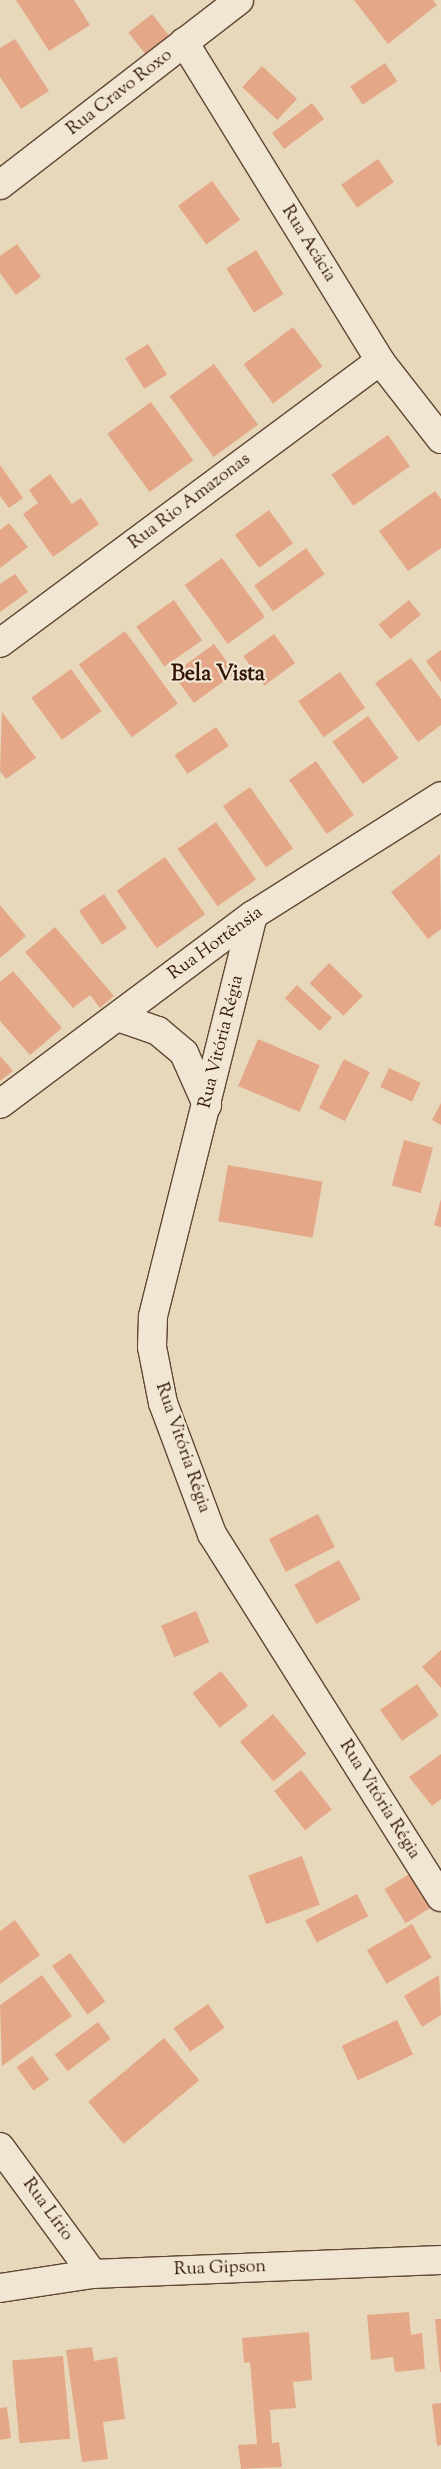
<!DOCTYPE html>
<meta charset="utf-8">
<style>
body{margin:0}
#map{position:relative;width:441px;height:2469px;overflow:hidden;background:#e8d8bb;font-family:"Sorts Mill Goudy",serif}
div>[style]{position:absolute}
.building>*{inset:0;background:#e4a889;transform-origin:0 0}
.roads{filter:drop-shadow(1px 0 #604633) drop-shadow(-1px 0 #604633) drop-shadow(0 1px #604633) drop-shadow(0 -1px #604633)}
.minor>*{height:28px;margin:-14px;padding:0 14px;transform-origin:14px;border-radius:14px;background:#f0e6d3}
span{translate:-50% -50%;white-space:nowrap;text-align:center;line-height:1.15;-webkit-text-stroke:4.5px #f0e6d3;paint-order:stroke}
.street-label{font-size:18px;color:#331606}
.district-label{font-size:22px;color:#331606;font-weight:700}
</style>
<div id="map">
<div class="building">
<i style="clip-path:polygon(16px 0,74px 0,90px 25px,49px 51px)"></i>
<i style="clip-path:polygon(354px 0,433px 0,437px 5px,388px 44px)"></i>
<i style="left:152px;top:14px;width:28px;height:30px;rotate:52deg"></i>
<i style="clip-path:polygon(15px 39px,49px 91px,21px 109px,0 77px,0 48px)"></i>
<i style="left:385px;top:63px;width:22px;height:42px;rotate:56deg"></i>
<i style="left:262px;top:66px;width:48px;height:29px;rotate:43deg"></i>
<i style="left:312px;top:103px;width:20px;height:50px;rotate:53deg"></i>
<i style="left:378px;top:159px;width:28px;height:45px;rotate:55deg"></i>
<i style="left:212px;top:181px;width:48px;height:42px;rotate:54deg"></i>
<i style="clip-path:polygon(17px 244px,41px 277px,16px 295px,0 273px,0 256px)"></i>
<i style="left:256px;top:250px;width:52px;height:35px;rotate:58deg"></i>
<i style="left:293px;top:327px;width:49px;height:62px;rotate:53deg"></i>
<i style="left:148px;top:344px;width:36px;height:27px;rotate:58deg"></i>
<i style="left:214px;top:364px;width:75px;height:55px;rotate:54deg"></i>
<i style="left:151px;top:402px;width:72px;height:54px;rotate:54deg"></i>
<i style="left:388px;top:435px;width:38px;height:69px;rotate:55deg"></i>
<i style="clip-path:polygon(0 465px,23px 498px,9px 508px,0 496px)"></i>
<i style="clip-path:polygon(50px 474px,72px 504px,81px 498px,99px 524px,53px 557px,23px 514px,38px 503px,29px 490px)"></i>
<i style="clip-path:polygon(435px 491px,441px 499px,441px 548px,408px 571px,379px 531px)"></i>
<i style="left:269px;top:510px;width:41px;height:42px;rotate:54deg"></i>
<i style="clip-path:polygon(9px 523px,28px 547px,0 568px,0 530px)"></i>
<i style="left:306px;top:548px;width:32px;height:64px;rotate:54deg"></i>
<i style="left:222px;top:558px;width:73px;height:46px;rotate:54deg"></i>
<i style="clip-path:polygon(15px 574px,28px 592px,0 612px,0 584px)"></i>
<i style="left:174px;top:600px;width:49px;height:46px;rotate:55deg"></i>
<i style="left:409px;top:600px;width:19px;height:39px;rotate:51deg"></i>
<i style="left:125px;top:631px;width:90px;height:57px;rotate:54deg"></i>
<i style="left:274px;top:634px;width:36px;height:38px;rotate:54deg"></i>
<i style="left:214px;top:644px;width:36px;height:51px;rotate:54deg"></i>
<i style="clip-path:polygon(441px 650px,441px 682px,426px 661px)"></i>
<i style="clip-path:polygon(411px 658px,441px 699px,441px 725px,418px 742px,375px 683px)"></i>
<i style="left:71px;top:669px;width:52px;height:49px;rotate:54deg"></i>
<i style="left:340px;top:672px;width:44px;height:51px;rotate:55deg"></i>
<i style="clip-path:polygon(2px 712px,36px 758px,6px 779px,0 771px)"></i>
<i style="left:368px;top:716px;width:52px;height:44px;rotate:54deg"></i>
<i style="left:216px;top:727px;width:23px;height:50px;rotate:56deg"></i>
<i style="left:316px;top:761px;width:66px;height:33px;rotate:55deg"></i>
<i style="left:250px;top:787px;width:75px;height:33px;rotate:55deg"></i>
<i style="left:216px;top:822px;width:70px;height:47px;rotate:55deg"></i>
<i style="clip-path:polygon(440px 854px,441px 929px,428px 939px,391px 892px)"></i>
<i style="left:165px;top:857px;width:70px;height:59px;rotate:55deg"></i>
<i style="left:104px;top:894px;width:41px;height:30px;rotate:56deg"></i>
<i style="clip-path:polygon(0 905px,26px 936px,0 958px)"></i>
<i style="clip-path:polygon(55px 927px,114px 996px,100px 1008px,90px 995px,73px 1008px,25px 952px)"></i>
<i style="left:329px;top:963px;width:47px;height:28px;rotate:44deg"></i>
<i style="clip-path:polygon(13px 971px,62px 1028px,30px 1055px,0 1021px,0 982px)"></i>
<i style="left:297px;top:985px;width:48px;height:18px;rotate:43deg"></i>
<i style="left:258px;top:1039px;width:67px;height:51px;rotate:23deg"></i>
<i style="clip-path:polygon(0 1056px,13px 1071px,0 1081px)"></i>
<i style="left:344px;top:1059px;width:29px;height:55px;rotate:27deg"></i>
<i style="left:389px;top:1068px;width:35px;height:21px;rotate:25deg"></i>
<i style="clip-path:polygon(441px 1103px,441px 1125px,432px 1120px)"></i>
<i style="left:404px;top:1140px;width:30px;height:47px;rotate:15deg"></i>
<i style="left:228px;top:1165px;width:96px;height:57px;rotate:10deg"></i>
<i style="clip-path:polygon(441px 1199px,441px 1227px,434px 1225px)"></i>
<i style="left:318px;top:1514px;width:37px;height:55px;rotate:63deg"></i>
<i style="left:339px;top:1560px;width:45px;height:51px;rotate:61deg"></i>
<i style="left:196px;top:1611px;width:34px;height:38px;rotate:67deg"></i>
<i style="clip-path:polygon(441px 1650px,441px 1688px,422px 1667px)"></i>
<i style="left:221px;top:1671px;width:44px;height:36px;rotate:52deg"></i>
<i style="left:417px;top:1684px;width:38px;height:45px;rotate:55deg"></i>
<i style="left:273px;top:1714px;width:52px;height:43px;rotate:50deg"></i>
<i style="clip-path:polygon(441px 1754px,441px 1799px,432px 1806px,409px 1777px)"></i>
<i style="left:301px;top:1770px;width:50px;height:34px;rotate:52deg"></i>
<i style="left:302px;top:1856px;width:52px;height:57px;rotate:70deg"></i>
<i style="left:409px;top:1874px;width:40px;height:29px;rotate:58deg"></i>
<i style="left:357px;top:1894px;width:25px;height:58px;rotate:63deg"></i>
<i style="clip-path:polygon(15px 1920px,40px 1955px,0 1984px,0 1931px)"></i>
<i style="left:412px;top:1924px;width:39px;height:52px;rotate:60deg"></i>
<i style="left:70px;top:1953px;width:60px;height:22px;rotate:54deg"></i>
<i style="clip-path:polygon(42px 1975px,72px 2016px,2px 2066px,0 2005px)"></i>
<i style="clip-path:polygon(439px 1975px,441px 2015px,422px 2027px,404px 1996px)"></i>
<i style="left:208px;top:2004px;width:29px;height:42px;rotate:55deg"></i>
<i style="left:397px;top:2020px;width:38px;height:61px;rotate:65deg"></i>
<i style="left:98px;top:2022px;width:21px;height:54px;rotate:53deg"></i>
<i style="left:164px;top:2038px;width:55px;height:99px;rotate:50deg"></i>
<i style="left:32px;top:2056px;width:29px;height:19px;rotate:54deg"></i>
<i style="clip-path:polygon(409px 2312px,411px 2335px,422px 2333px,425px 2369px,395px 2372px,393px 2357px,371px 2360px,367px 2315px)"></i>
<i style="clip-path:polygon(435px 2319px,441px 2319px,441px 2372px,440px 2372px)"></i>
<i style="clip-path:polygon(309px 2332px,312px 2380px,293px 2382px,296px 2408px,270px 2410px,272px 2443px,279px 2442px,282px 2467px,241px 2469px,238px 2445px,257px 2444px,250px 2362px,244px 2363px,242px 2338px)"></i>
<i style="clip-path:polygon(92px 2347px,94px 2361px,117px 2357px,125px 2419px,103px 2422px,108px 2459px,82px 2462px,66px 2350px)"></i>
<i style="left:63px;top:2356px;width:83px;height:51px;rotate:85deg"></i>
<i style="clip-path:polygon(441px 2403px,441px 2445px,437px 2446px,432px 2404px)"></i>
<i style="clip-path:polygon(7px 2407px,11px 2438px,0 2440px,0 2408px)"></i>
</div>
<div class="roads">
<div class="minor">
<i style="left:184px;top:42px;width:374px;rotate:58.4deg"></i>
<i style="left:380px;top:361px;width:99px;rotate:52deg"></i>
<i style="left:0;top:185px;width:302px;rotate:-37.7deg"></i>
<i style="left:0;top:643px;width:473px;rotate:-36.6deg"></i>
<i style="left:253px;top:915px;width:414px;rotate:104deg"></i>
<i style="left:153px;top:1317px;width:30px;rotate:92deg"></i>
<i style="left:152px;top:1347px;width:57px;rotate:78.9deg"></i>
<i style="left:163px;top:1403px;width:140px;rotate:69.5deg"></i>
<i style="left:212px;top:1534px;width:429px;rotate:57.8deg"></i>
<i style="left:118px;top:1017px;width:42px;rotate:19.3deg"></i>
<i style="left:158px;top:1031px;width:34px;rotate:40deg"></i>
<i style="left:184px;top:1053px;width:57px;rotate:66.1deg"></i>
<i style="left:0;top:1104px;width:316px;rotate:-36.8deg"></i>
<i style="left:253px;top:915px;width:222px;rotate:-32.3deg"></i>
<i style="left:0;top:2147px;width:157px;rotate:53.8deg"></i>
<i style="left:0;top:2288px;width:94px;rotate:-8.6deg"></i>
<i style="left:93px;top:2274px;width:348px;rotate:-2.3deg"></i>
</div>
</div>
<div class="street-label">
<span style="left:120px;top:93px;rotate:-38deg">Rua Cravo Roxo</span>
<span style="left:308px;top:244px;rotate:58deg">Rua Acácia</span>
<span style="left:190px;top:502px;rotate:-37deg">Rua Rio Amazonas</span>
<span style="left:216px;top:944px;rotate:-36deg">Rua Hortênsia</span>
<span style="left:222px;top:1042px;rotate:-76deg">Rua Vitória Régia</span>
<span style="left:182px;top:1448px;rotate:71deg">Rua Vitória Régia</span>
<span style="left:379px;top:1800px;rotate:58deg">Rua Vitória Régia</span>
<span style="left:47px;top:2210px;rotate:54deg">Rua Lírio</span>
<span style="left:220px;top:2269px;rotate:-2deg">Rua Gipson</span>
</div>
<div class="district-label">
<span style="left:218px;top:676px">Bela Vista</span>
</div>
</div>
